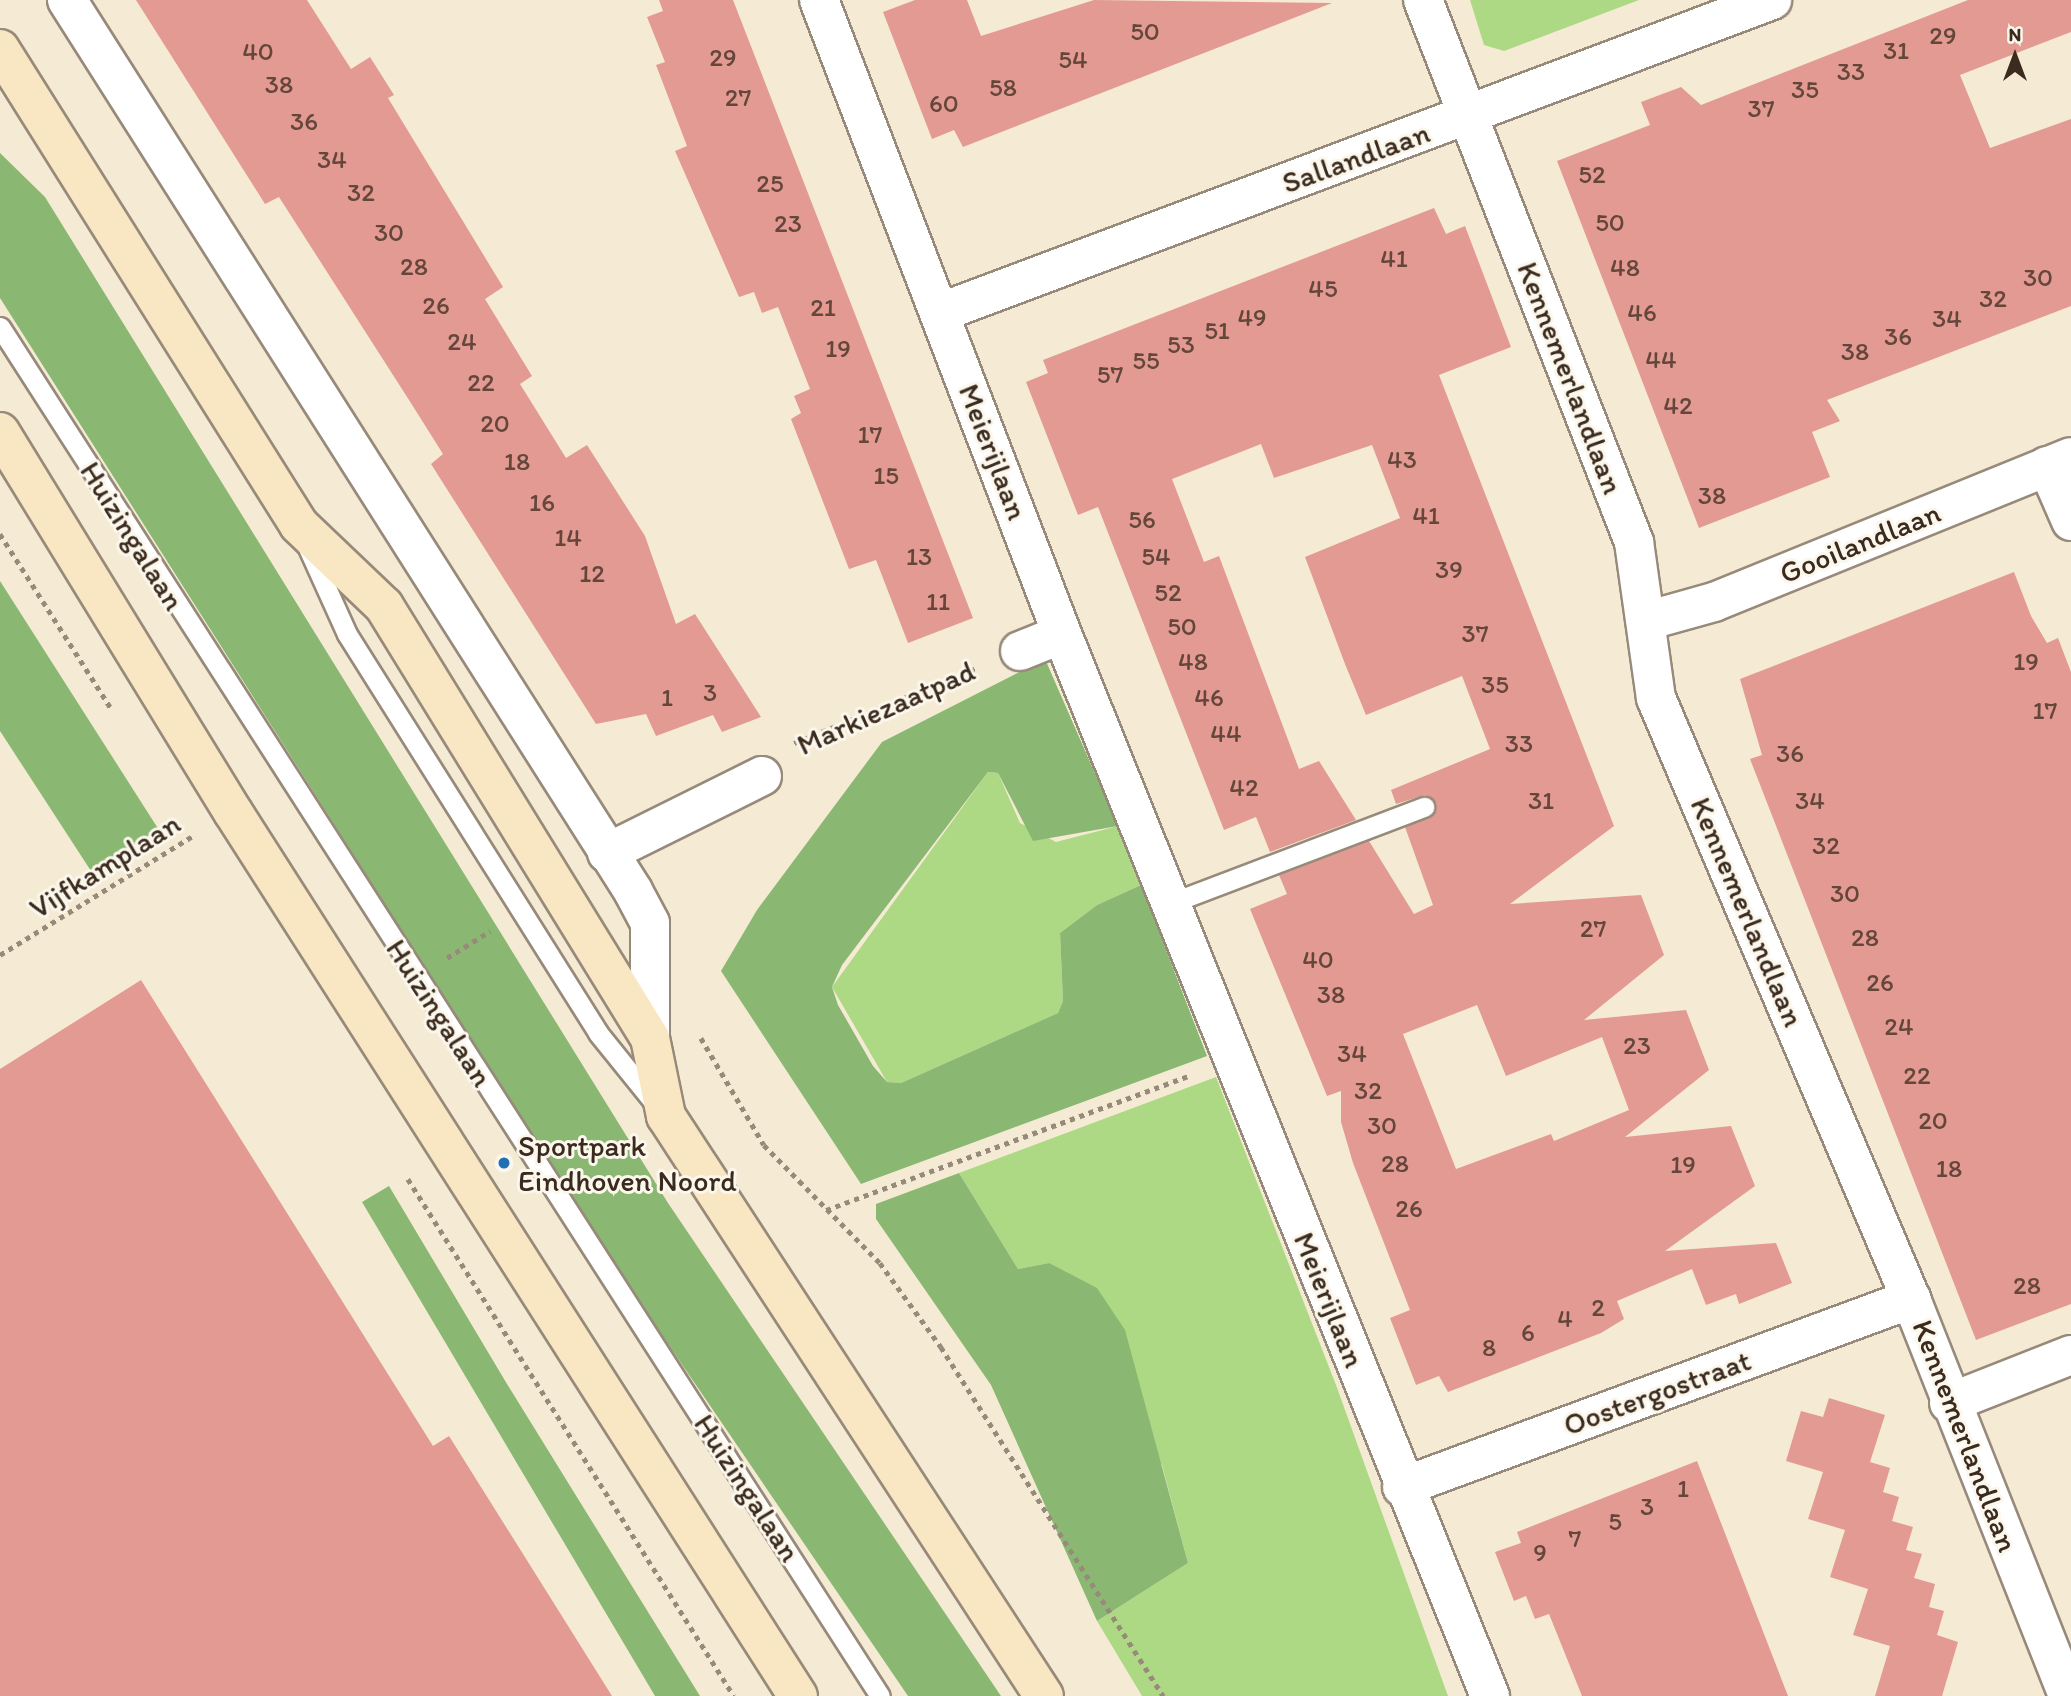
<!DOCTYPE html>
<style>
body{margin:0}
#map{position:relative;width:2071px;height:1696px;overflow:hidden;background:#f5ebd5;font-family:Itim,sans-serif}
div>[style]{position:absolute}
.green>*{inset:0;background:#add884}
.forest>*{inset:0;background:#8ab872}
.building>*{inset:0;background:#e29a93}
.path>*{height:4.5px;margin-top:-2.25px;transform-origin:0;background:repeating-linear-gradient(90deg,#988a7a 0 5px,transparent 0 10px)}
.roads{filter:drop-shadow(2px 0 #988a7a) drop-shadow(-2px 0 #988a7a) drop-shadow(0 2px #988a7a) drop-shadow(0 -2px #988a7a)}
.lane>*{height:19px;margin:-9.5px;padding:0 9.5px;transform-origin:9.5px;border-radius:9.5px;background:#fff}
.street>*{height:38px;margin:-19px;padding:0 19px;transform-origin:19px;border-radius:19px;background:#fff}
.secondary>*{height:38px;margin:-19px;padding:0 19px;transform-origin:19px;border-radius:19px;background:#f9e7c3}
.dots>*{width:19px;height:19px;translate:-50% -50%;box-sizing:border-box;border:4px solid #fbf7ec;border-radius:50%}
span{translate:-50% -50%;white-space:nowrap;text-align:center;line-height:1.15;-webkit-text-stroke:6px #fbf7ec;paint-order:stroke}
.number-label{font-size:26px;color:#65463b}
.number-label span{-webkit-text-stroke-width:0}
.street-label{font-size:30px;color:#3b2a1e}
.poi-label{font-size:30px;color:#3b2a1e}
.left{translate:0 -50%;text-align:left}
.north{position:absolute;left:1980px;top:21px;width:70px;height:70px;-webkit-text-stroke:5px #fbf7ec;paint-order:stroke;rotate:0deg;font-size:19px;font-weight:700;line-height:28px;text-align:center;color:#3b2a1e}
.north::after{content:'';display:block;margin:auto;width:24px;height:32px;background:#3b2a1e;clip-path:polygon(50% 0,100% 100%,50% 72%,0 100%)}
</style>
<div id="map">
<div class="green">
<i style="clip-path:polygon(1470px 0,1639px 0,1504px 51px,1484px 45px)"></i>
<i style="clip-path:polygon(988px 772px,998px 773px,1020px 823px,1056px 842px,1118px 826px,1141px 885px,1097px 905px,1060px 933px,1063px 1001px,1058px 1013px,901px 1083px,887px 1082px,832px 987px)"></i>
<i style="clip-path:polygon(1216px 1077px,1336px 1385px,1448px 1696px,1142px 1696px,1097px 1621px,1188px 1563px,1162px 1465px,1049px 1263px,1018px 1269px,959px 1173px)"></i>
</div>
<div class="forest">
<i style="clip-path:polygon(0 153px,45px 197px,668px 1203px,1001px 1696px,908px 1696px,610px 1259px,0 298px)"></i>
<i style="clip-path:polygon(0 581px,159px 830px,91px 871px,0 731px)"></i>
<i style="clip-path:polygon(1045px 659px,1118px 826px,1033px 841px,998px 773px,988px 772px,842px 965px,832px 987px,838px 1005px,873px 1066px,887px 1082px,901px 1083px,1058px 1013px,1063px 1001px,1060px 933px,1097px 905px,1141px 885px,1207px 1056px,861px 1184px,721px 971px,757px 910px,882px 742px)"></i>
<i style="clip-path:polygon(959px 1173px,1018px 1269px,1049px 1263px,1097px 1288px,1125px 1330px,1188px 1563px,1097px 1621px,991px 1385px,876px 1219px,876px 1204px)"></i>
<i style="clip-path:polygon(389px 1186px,507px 1384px,700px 1696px,655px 1696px,362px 1202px)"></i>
</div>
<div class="building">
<i style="clip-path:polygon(136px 0,307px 0,351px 69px,370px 57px,394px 95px,388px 98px,503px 287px,485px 299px,532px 376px,520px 384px,566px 458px,587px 445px,645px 536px,676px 624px,695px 614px,761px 717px,722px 732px,713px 715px,656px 736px,646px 714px,596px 724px,431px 464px,443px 454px,409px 400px,279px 197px,265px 204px)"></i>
<i style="clip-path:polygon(659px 0,733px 0,973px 618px,908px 643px,876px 560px,849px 569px,791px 419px,801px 413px,794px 396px,810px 389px,778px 307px,762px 313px,754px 292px,739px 297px,675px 151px,687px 146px,656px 65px,665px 62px,647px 17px,663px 11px)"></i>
<i style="clip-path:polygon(915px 0,967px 0,981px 36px,1094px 0,1332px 3px,963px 147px,954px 130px,932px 139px,883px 12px)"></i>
<i style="clip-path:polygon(1968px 0,2071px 0,2071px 32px,1960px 75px,1990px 148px,2071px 119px,2071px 306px,1827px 400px,1840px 421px,1812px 432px,1830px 477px,1699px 528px,1557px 161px,1650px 125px,1641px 102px,1681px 87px,1701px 105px)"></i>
<i style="clip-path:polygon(evenodd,1434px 208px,1446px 234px,1465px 226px,1511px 347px,1439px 375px,1614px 826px,1510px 904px,1641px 895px,1664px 955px,1584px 1020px,1686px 1010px,1709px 1070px,1625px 1137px,1731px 1126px,1755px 1186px,1665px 1251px,1776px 1243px,1792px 1283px,1739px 1304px,1736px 1294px,1706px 1305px,1692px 1269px,1617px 1301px,1624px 1319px,1601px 1333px,1448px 1392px,1439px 1376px,1416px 1385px,1390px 1318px,1410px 1310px,1353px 1163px,1341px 1122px,1341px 1091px,1327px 1096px,1250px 909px,1287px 894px,1279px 875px,1369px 841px,1414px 914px,1433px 905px,1405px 827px,1433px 815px,1436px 803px,1425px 795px,1396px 804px,1391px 790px,1490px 749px,1462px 676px,1366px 715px,1345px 664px,1305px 557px,1400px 518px,1372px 445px,1274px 478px,1261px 444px,1172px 479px,1204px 562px,1219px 556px,1299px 769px,1319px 761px,1356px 820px,1270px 852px,1256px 817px,1224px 830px,1098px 507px,1078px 515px,1026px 382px,1048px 373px,1043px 360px,1434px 208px,1477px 1005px,1506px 1076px,1602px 1037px,1629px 1110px,1554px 1141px,1551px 1134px,1456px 1169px,1403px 1034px,1477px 1005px)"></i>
<i style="clip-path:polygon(2014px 572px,2031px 616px,2047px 643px,2058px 638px,2071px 672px,2071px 1304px,1976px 1340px,1750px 759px,1762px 755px,1740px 679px)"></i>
<i style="clip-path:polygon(141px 980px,433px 1446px,449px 1436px,612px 1696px,0 1696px,0 1069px)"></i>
<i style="clip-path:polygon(1829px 1398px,1885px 1415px,1870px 1462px,1890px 1468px,1883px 1492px,1899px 1497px,1892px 1521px,1913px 1527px,1906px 1550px,1922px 1554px,1914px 1578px,1935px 1584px,1929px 1607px,1944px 1611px,1937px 1635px,1958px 1642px,1942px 1696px,1875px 1696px,1890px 1646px,1853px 1635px,1868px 1589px,1830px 1577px,1845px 1530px,1808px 1519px,1823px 1472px,1786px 1461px,1801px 1411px,1823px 1417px)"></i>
<i style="clip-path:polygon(1697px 1461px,1788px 1696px,1582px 1696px,1549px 1614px,1535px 1619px,1526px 1596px,1514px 1601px,1495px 1552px,1521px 1543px,1517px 1532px)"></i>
</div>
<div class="path">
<i style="left:0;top:534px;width:209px;rotate:57.5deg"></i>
<i style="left:794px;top:743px;width:198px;rotate:-22.3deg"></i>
<i style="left:0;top:955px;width:227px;rotate:-31.7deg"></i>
<i style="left:447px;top:958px;width:51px;rotate:-32.1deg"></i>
<i style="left:701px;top:1038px;width:124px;rotate:59.5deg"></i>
<i style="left:764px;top:1145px;width:165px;rotate:45.5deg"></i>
<i style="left:880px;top:1263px;width:104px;rotate:54deg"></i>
<i style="left:941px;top:1347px;width:414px;rotate:57.5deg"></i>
<i style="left:408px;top:1179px;width:611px;rotate:57.77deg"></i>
<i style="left:826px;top:1210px;width:388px;rotate:-20.3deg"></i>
</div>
<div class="roads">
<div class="lane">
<i style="left:0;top:327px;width:1627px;rotate:57.27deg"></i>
<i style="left:305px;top:541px;width:102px;rotate:65.7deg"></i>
<i style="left:347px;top:634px;width:471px;rotate:57.8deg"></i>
<i style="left:598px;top:1033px;width:92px;rotate:51.1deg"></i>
<i style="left:1171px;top:903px;width:271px;rotate:-20.8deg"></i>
</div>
<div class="street">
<i style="left:67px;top:0;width:1056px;rotate:57.57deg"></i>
<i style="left:633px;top:891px;width:36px;rotate:62deg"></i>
<i style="left:650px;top:923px;width:115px;rotate:90deg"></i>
<i style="left:819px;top:0;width:679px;rotate:69.03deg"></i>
<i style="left:1062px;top:634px;width:1145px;rotate:68.05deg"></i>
<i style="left:1423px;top:0;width:582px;rotate:68.73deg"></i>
<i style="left:1634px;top:542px;width:158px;rotate:82deg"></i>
<i style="left:1656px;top:698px;width:653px;rotate:67.01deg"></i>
<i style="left:1911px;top:1299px;width:427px;rotate:68.4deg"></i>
<i style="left:939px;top:313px;width:890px;rotate:-20.59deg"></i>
<i style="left:2047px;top:466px;width:60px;rotate:66.4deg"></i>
<i style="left:1646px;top:621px;width:71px;rotate:-15.6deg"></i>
<i style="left:1714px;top:602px;width:385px;rotate:-22.1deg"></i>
<i style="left:1020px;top:651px;width:45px;rotate:-22deg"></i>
<i style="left:607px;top:853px;width:173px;rotate:-26.4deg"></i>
<i style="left:1949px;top:1403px;width:131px;rotate:-21.5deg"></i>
<i style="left:1402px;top:1487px;width:543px;rotate:-20.27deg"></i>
</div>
<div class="secondary">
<i style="left:0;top:49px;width:562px;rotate:57.86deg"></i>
<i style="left:299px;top:525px;width:117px;rotate:43.6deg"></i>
<i style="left:384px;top:606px;width:507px;rotate:58.38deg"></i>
<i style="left:650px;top:1038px;width:80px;rotate:78.4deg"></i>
<i style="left:666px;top:1116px;width:692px;rotate:56.91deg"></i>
<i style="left:0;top:432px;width:446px;rotate:58.5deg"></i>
<i style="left:233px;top:812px;width:1049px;rotate:57.42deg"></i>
</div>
</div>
<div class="dots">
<i style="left:504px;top:1163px;background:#1f6fb2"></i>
</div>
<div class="number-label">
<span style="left:1145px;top:32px">50</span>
<span style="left:1943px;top:36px">29</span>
<span style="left:1896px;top:51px">31</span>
<span style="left:258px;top:52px">40</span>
<span style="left:723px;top:58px">29</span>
<span style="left:1073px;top:60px">54</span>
<span style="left:1851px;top:72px">33</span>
<span style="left:279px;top:85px">38</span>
<span style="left:1003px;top:88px">58</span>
<span style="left:1805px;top:90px">35</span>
<span style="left:738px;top:98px">27</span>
<span style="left:944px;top:104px">60</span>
<span style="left:1761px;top:109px">37</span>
<span style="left:304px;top:122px">36</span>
<span style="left:332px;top:160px">34</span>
<span style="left:1592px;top:175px">52</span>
<span style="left:770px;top:184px">25</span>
<span style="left:361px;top:193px">32</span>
<span style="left:1610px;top:223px">50</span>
<span style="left:788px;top:224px">23</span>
<span style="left:389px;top:233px">30</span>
<span style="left:1394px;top:259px">41</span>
<span style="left:414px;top:267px">28</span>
<span style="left:1625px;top:268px">48</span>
<span style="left:2038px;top:278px">30</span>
<span style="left:1323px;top:289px">45</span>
<span style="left:1993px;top:299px">32</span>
<span style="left:436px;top:306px">26</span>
<span style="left:823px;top:308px">21</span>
<span style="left:1642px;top:313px">46</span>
<span style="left:1252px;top:318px">49</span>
<span style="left:1947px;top:319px">34</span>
<span style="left:1217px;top:331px">51</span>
<span style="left:1898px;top:337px">36</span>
<span style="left:462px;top:342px">24</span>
<span style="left:1181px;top:345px">53</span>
<span style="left:838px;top:349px">19</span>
<span style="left:1855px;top:352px">38</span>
<span style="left:1661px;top:360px">44</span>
<span style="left:1146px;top:361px">55</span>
<span style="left:1110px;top:375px">57</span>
<span style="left:481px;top:383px">22</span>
<span style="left:1678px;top:406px">42</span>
<span style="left:495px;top:424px">20</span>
<span style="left:870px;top:435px">17</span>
<span style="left:1402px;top:460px">43</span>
<span style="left:517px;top:462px">18</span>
<span style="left:886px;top:476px">15</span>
<span style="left:1712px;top:496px">38</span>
<span style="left:542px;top:503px">16</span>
<span style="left:1426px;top:516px">41</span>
<span style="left:1142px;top:520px">56</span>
<span style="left:568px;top:538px">14</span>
<span style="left:919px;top:557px">13</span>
<span style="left:1156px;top:557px">54</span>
<span style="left:1449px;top:570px">39</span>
<span style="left:592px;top:574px">12</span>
<span style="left:1168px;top:593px">52</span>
<span style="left:938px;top:602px">11</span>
<span style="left:1182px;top:627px">50</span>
<span style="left:1475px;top:634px">37</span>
<span style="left:1193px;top:662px">48</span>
<span style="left:2026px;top:662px">19</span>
<span style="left:1495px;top:685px">35</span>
<span style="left:710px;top:693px">3</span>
<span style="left:667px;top:698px">1</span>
<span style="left:1209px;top:698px">46</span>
<span style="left:2045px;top:711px">17</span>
<span style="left:1226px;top:734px">44</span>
<span style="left:1519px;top:744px">33</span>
<span style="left:1790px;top:754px">36</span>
<span style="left:1244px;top:788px">42</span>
<span style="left:1541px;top:801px">31</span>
<span style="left:1810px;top:801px">34</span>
<span style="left:1826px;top:846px">32</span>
<span style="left:1845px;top:894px">30</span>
<span style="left:1593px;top:929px">27</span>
<span style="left:1865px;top:938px">28</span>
<span style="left:1318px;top:960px">40</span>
<span style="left:1880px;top:983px">26</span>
<span style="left:1331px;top:995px">38</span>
<span style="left:1899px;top:1027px">24</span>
<span style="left:1637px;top:1046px">23</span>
<span style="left:1352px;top:1054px">34</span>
<span style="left:1917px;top:1076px">22</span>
<span style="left:1368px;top:1091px">32</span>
<span style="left:1933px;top:1121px">20</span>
<span style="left:1382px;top:1126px">30</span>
<span style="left:1395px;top:1164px">28</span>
<span style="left:1683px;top:1165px">19</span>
<span style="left:1949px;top:1169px">18</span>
<span style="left:1409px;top:1209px">26</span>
<span style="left:2027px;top:1286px">28</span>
<span style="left:1598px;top:1308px">2</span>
<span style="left:1565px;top:1319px">4</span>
<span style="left:1528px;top:1333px">6</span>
<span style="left:1489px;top:1348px">8</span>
<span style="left:1683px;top:1489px">1</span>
<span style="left:1647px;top:1507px">3</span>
<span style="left:1615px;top:1522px">5</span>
<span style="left:1575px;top:1539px">7</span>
<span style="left:1540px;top:1553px">9</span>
</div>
<div class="street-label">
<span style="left:1356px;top:158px;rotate:-20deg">Sallandlaan</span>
<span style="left:1570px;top:378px;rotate:69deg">Kennemerlandlaan</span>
<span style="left:993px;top:452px;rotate:69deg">Meierijlaan</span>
<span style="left:132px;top:536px;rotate:58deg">Huizingalaan</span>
<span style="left:1860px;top:543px;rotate:-22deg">Gooilandlaan</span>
<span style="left:886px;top:708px;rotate:-24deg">Markiezaatpad</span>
<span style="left:105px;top:866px;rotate:-32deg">Vijfkamplaan</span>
<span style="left:1747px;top:912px;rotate:67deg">Kennemerlandlaan</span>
<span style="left:439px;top:1013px;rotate:57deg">Huizingalaan</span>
<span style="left:1329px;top:1300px;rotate:68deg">Meierijlaan</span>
<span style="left:1657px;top:1393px;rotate:-20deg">Oostergostraat</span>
<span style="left:1965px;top:1436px;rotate:69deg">Kennemerlandlaan</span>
<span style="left:747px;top:1488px;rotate:57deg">Huizingalaan</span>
</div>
<div class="poi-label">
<span class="left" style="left:518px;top:1163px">Sportpark<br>Eindhoven Noord</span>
</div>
<div class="north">N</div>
</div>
